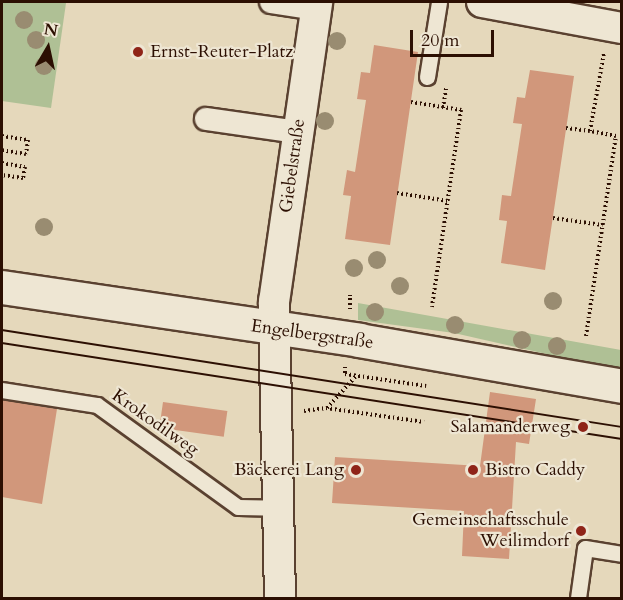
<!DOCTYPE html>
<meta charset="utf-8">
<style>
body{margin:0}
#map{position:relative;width:623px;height:600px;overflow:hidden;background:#e5d8bb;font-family:Cardo,serif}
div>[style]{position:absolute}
.green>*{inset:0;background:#afc095}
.building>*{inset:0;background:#d1977b;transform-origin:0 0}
.path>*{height:4px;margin-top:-2px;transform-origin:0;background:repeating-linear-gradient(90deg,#2c0f02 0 1.5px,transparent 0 4.5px)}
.roads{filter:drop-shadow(2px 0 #5a4130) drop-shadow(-2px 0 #5a4130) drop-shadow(0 2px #5a4130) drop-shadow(0 -2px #5a4130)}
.service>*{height:15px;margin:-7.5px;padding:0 7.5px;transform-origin:7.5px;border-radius:7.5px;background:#eee6d3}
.pedestrian>*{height:22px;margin:-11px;padding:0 11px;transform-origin:11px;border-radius:11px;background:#eee6d3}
.minor>*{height:30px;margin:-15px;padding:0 15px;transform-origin:15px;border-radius:15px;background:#eee6d3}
.secondary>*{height:33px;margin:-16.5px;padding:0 16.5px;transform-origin:16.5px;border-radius:16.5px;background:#eee6d3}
.tram>*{height:1.5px;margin:-0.75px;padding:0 0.75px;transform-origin:0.75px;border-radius:0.75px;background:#2c0f02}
.trees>*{width:18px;height:18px;margin:-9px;border-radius:50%;background:#998c71}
.dots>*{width:16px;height:16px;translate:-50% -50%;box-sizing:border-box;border:3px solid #eee6d3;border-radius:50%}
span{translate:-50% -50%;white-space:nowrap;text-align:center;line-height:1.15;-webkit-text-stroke:4.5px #eee6d3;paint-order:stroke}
.poi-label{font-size:18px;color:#2c0f02}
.left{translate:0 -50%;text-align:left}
.right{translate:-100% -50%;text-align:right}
.street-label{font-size:18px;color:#2c0f02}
.frame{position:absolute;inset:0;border:3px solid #2c0f02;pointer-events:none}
.north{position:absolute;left:18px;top:18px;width:60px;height:60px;-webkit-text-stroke:4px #eee6d3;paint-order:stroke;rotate:9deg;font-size:16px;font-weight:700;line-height:24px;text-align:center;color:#2c0f02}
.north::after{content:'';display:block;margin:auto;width:21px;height:27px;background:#2c0f02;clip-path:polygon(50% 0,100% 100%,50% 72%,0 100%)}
.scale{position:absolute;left:410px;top:30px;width:84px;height:27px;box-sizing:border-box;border:3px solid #2c0f02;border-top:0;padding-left:8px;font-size:18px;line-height:21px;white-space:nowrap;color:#2c0f02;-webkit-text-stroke:4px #eee6d3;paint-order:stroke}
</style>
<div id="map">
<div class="green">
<i style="clip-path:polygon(2px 2px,66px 3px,51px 108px,2px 101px)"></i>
<i style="clip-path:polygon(358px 303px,621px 350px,621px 371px,454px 333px,358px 320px)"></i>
</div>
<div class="building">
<i style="clip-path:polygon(374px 45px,418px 52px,390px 245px,345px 239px,351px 196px,343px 195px,347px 170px,355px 172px,366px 100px,357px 99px,361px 72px,370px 73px)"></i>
<i style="clip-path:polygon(530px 70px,574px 76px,545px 270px,501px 263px,507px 221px,499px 220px,502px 195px,511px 196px,522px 124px,513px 123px,517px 97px,525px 98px)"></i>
<i style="clip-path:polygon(490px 392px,536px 399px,529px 444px,516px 442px,509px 559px,462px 556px,464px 511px,332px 503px,335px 457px,480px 466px)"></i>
<i style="clip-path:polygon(2px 400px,57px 409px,42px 504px,2px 497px)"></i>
<i style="left:163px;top:402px;width:65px;height:26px;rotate:8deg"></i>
</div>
<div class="path">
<i style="left:411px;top:102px;width:51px;rotate:9.1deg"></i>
<i style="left:461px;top:110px;width:199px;rotate:98.4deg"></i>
<i style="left:443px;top:108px;width:20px;rotate:-81deg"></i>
<i style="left:566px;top:128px;width:24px;rotate:7deg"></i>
<i style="left:2px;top:136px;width:26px;rotate:9deg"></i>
<i style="left:28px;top:140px;width:14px;rotate:98deg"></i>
<i style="left:26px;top:154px;width:24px;rotate:-171deg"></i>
<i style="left:2px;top:163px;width:23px;rotate:10deg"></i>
<i style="left:25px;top:167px;width:11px;rotate:100deg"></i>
<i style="left:23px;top:178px;width:21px;rotate:-172deg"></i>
<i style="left:397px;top:193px;width:52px;rotate:8.9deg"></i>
<i style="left:553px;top:218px;width:50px;rotate:8deg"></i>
<i style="left:350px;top:309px;width:14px;rotate:-90deg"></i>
<i style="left:586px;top:336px;width:202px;rotate:-81.5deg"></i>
<i style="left:616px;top:136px;width:26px;rotate:-169deg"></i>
<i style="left:590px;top:131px;width:79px;rotate:-79.8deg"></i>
<i style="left:345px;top:367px;width:7px;rotate:90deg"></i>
<i style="left:345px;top:374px;width:82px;rotate:8.4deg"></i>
<i style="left:327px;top:408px;width:43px;rotate:-47.8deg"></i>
<i style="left:304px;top:411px;width:22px;rotate:-8deg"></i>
<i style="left:326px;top:408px;width:99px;rotate:8.1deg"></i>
</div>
<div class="roads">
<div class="service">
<i style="left:427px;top:77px;width:76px;rotate:-80.9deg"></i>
<i style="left:2px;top:390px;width:96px;rotate:9deg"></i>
<i style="left:97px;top:405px;width:174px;rotate:35.9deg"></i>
<i style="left:238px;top:507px;width:39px;rotate:1deg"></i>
<i style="left:578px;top:598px;width:50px;rotate:-82deg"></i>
<i style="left:585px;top:548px;width:37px;rotate:9deg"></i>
</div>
<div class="pedestrian">
<i style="left:271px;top:2px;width:47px;rotate:8.7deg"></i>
<i style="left:206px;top:119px;width:92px;rotate:8.1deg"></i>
</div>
<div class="minor">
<i style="left:482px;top:2px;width:142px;rotate:10.5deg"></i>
<i style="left:280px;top:598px;width:296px;rotate:-91.2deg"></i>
<i style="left:274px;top:302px;width:303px;rotate:-81.8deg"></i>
</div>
<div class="secondary">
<i style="left:2px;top:287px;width:361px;rotate:8.4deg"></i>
<i style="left:359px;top:340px;width:267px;rotate:9.9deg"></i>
</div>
</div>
<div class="tram">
<i style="left:2px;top:330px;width:628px;rotate:8.89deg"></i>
<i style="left:2px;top:343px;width:627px;rotate:8.8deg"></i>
</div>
<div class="trees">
<i style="left:24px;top:20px"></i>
<i style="left:36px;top:40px"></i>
<i style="left:337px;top:41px"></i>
<i style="left:44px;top:66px"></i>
<i style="left:325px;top:121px"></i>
<i style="left:44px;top:227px"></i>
<i style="left:377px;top:260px"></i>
<i style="left:354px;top:268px"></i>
<i style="left:400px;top:286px"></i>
<i style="left:553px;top:301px"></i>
<i style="left:375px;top:312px"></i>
<i style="left:455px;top:325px"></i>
<i style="left:522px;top:340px"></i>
<i style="left:557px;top:346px"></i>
</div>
<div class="dots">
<i style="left:138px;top:52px;background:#8f2418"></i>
<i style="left:583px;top:427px;background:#8f2418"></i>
<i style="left:356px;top:470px;background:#8f2418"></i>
<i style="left:473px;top:470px;background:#8f2418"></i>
<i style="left:581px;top:531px;background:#8f2418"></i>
</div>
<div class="poi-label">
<span class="left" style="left:150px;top:52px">Ernst-Reuter-Platz</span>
<span class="right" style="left:570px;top:427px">Salamanderweg</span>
<span class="right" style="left:344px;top:470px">Bäckerei Lang</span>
<span class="left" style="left:485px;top:470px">Bistro Caddy</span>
<span class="right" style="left:569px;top:531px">Gemeinschaftsschule<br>Weilimdorf</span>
</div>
<div class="street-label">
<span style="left:293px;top:166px;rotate:-82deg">Giebelstraße</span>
<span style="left:312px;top:335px;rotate:8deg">Engelbergstraße</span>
<span style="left:155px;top:423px;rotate:35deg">Krokodilweg</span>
</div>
<div class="frame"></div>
<div class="north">N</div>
<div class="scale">20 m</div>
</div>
